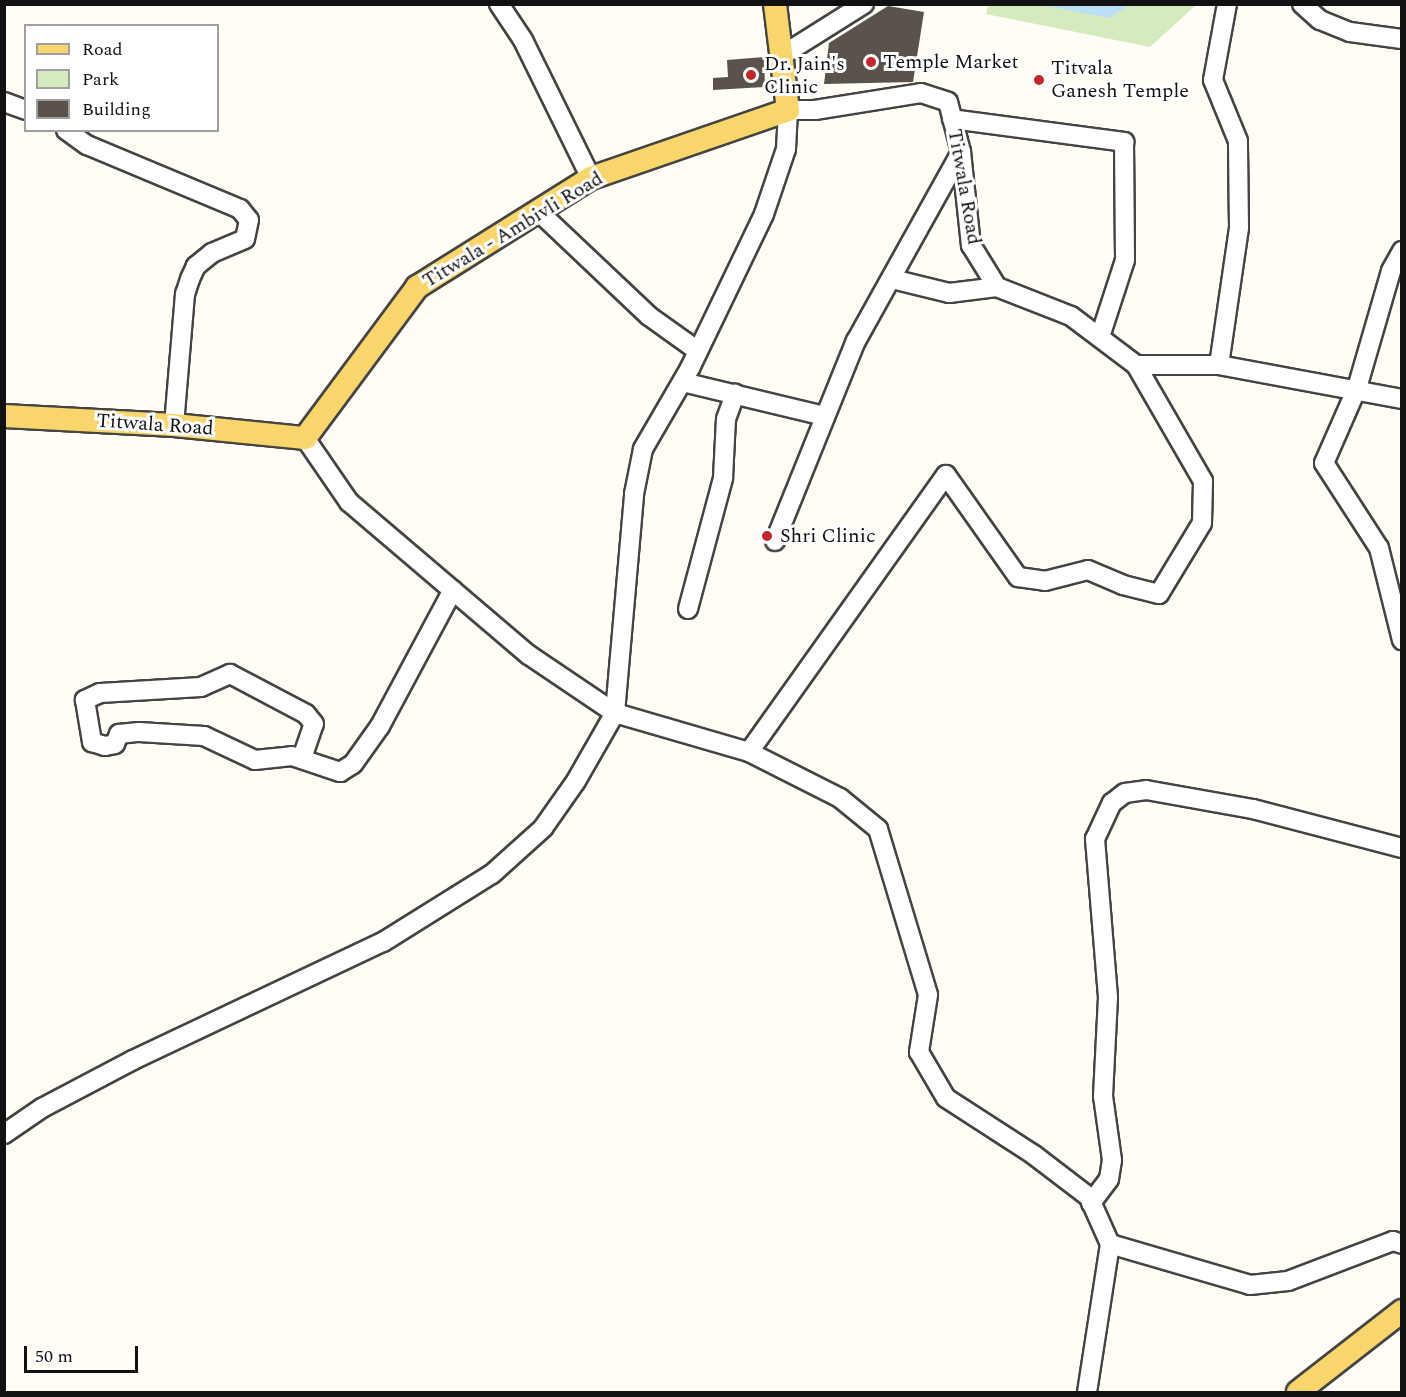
<!DOCTYPE html>
<style>
body{margin:0}
#map{position:relative;width:1406px;height:1397px;overflow:hidden;background:#fffdf5;font-family:Spectral,serif}
div>[style]{position:absolute}
.green>*{inset:0;background:#d5ebbd}
.water>*{inset:0;background:#b9e0f7}
.building>*{inset:0;background:#5a524d}
.roads{filter:drop-shadow(2px 0 #444) drop-shadow(-2px 0 #444) drop-shadow(0 2px #444) drop-shadow(0 -2px #444)}
.minor>*{height:18px;margin:-9px;padding:0 9px;transform-origin:9px;border-radius:9px;background:#fff}
.major>*{height:22px;margin:-11px;padding:0 11px;transform-origin:11px;border-radius:11px;background:#f9d66b}
.dots>*{width:16px;height:16px;translate:-50% -50%;box-sizing:border-box;border:3px solid #fff;border-radius:50%}
span{translate:-50% -50%;white-space:nowrap;text-align:center;line-height:1.15;-webkit-text-stroke:6px #fff;paint-order:stroke}
.poi-label{font-size:20px;color:#111}
.left{translate:0 -50%;text-align:left}
.street-label{font-size:20px;color:#111}
.frame{position:absolute;inset:0;border:6px solid #111;pointer-events:none}
.legend{position:absolute;left:24px;top:24px;width:195px;height:108px;box-sizing:border-box;background:#fff;border:2px solid #a0a0a0;margin:0;padding:8px 10px;list-style:none;font-size:18px;color:#111}
.legend li{display:flex;align-items:center;gap:12px;height:30px}
.legend b{width:30px;border:2px solid #a0a0a0}
.scale{position:absolute;left:24px;top:1346px;width:114px;height:27px;box-sizing:border-box;border:3px solid #111;border-top:0;padding-left:8px;font-size:18px;line-height:21px;white-space:nowrap;color:#111;-webkit-text-stroke:4px #fff;paint-order:stroke}
</style>
<div id="map">
<div class="green">
<i style="clip-path:polygon(1042px 4px,1109px 18px,1130px 5px,1196px 5px,1150px 47px,986px 14px,988px 5px)"></i>
</div>
<div class="water">
<i style="clip-path:polygon(1042px 5px,1130px 4px,1130px 5px,1109px 18px)"></i>
</div>
<div class="building">
<i style="clip-path:polygon(888px 6px,924px 12px,913px 82px,824px 84px,829px 43px)"></i>
<i style="clip-path:polygon(764px 57px,765px 87px,713px 90px,713px 78px,728px 77px,727px 60px)"></i>
</div>
<div class="roads">
<div class="minor">
<i style="left:499px;top:4px;width:43px;rotate:56.3deg"></i>
<i style="left:523px;top:40px;width:154px;rotate:63.8deg"></i>
<i style="left:1302px;top:4px;width:24px;rotate:42deg"></i>
<i style="left:1320px;top:20px;width:32px;rotate:22deg"></i>
<i style="left:1350px;top:32px;width:52px;rotate:7.7deg"></i>
<i style="left:781px;top:56px;width:98px;rotate:-32.1deg"></i>
<i style="left:4px;top:102px;width:23px;rotate:20deg"></i>
<i style="left:952px;top:119px;width:174px;rotate:7.6deg"></i>
<i style="left:1124px;top:142px;width:118px;rotate:89.5deg"></i>
<i style="left:1125px;top:260px;width:81px;rotate:108deg"></i>
<i style="left:66px;top:130px;width:26px;rotate:36deg"></i>
<i style="left:87px;top:145px;width:166px;rotate:22.7deg"></i>
<i style="left:240px;top:209px;width:14px;rotate:51deg"></i>
<i style="left:249px;top:220px;width:19px;rotate:102deg"></i>
<i style="left:245px;top:239px;width:36px;rotate:157deg"></i>
<i style="left:212px;top:253px;width:21px;rotate:141deg"></i>
<i style="left:196px;top:266px;width:14px;rotate:115deg"></i>
<i style="left:190px;top:279px;width:16px;rotate:108deg"></i>
<i style="left:185px;top:294px;width:131px;rotate:94.8deg"></i>
<i style="left:538px;top:211px;width:153px;rotate:43.4deg"></i>
<i style="left:649px;top:316px;width:60px;rotate:35.5deg"></i>
<i style="left:1402px;top:251px;width:23px;rotate:119deg"></i>
<i style="left:1391px;top:271px;width:122px;rotate:106.2deg"></i>
<i style="left:1357px;top:388px;width:82px;rotate:113.7deg"></i>
<i style="left:1324px;top:463px;width:101px;rotate:57.1deg"></i>
<i style="left:1379px;top:548px;width:95px;rotate:76deg"></i>
<i style="left:892px;top:279px;width:59px;rotate:13.8deg"></i>
<i style="left:949px;top:293px;width:48px;rotate:-7.1deg"></i>
<i style="left:1219px;top:365px;width:138px;rotate:-81.7deg"></i>
<i style="left:1239px;top:228px;width:87px;rotate:-90.7deg"></i>
<i style="left:1238px;top:141px;width:66px;rotate:-112.3deg"></i>
<i style="left:1213px;top:80px;width:77px;rotate:-79.6deg"></i>
<i style="left:683px;top:382px;width:146px;rotate:13.5deg"></i>
<i style="left:305px;top:438px;width:78px;rotate:55.5deg"></i>
<i style="left:349px;top:502px;width:236px;rotate:40.4deg"></i>
<i style="left:529px;top:655px;width:104px;rotate:34deg"></i>
<i style="left:615px;top:713px;width:140px;rotate:16.2deg"></i>
<i style="left:749px;top:752px;width:102px;rotate:26.8deg"></i>
<i style="left:840px;top:798px;width:49px;rotate:39.2deg"></i>
<i style="left:878px;top:829px;width:173px;rotate:73.2deg"></i>
<i style="left:928px;top:995px;width:58px;rotate:99deg"></i>
<i style="left:919px;top:1052px;width:53px;rotate:59.6deg"></i>
<i style="left:946px;top:1098px;width:105px;rotate:32.9deg"></i>
<i style="left:1034px;top:1155px;width:69px;rotate:37.4deg"></i>
<i style="left:1089px;top:1197px;width:51px;rotate:65.9deg"></i>
<i style="left:1110px;top:1244px;width:150px;rotate:98.8deg"></i>
<i style="left:775px;top:541px;width:216px;rotate:-68deg"></i>
<i style="left:856px;top:341px;width:216px;rotate:-60.9deg"></i>
<i style="left:688px;top:609px;width:136px;rotate:-75deg"></i>
<i style="left:723px;top:478px;width:59px;rotate:-87.1deg"></i>
<i style="left:726px;top:419px;width:27px;rotate:-70deg"></i>
<i style="left:749px;top:752px;width:340px;rotate:-54.6deg"></i>
<i style="left:946px;top:475px;width:125px;rotate:54.8deg"></i>
<i style="left:1018px;top:577px;width:27px;rotate:8deg"></i>
<i style="left:1045px;top:581px;width:44px;rotate:-14.3deg"></i>
<i style="left:1088px;top:570px;width:38px;rotate:23deg"></i>
<i style="left:1123px;top:585px;width:37px;rotate:14deg"></i>
<i style="left:1159px;top:594px;width:83px;rotate:-58.8deg"></i>
<i style="left:1202px;top:523px;width:42px;rotate:-88.6deg"></i>
<i style="left:1203px;top:481px;width:134px;rotate:-120deg"></i>
<i style="left:302px;top:758px;width:36px;rotate:-71deg"></i>
<i style="left:314px;top:724px;width:13px;rotate:-129deg"></i>
<i style="left:306px;top:714px;width:86px;rotate:-152.2deg"></i>
<i style="left:230px;top:674px;width:32px;rotate:156deg"></i>
<i style="left:201px;top:687px;width:101px;rotate:176.6deg"></i>
<i style="left:100px;top:693px;width:17px;rotate:155deg"></i>
<i style="left:85px;top:700px;width:43px;rotate:80.5deg"></i>
<i style="left:92px;top:742px;width:14px;rotate:17deg"></i>
<i style="left:105px;top:746px;width:10px;rotate:-11deg"></i>
<i style="left:115px;top:744px;width:11px;rotate:-68deg"></i>
<i style="left:119px;top:734px;width:20px;rotate:-6deg"></i>
<i style="left:139px;top:732px;width:65px;rotate:3.5deg"></i>
<i style="left:204px;top:736px;width:56px;rotate:25.2deg"></i>
<i style="left:255px;top:760px;width:37px;rotate:-6deg"></i>
<i style="left:292px;top:756px;width:51px;rotate:18.4deg"></i>
<i style="left:340px;top:772px;width:15px;rotate:-32deg"></i>
<i style="left:353px;top:764px;width:47px;rotate:-54.6deg"></i>
<i style="left:380px;top:726px;width:154px;rotate:-61.8deg"></i>
<i style="left:4px;top:1134px;width:46px;rotate:-34.4deg"></i>
<i style="left:42px;top:1108px;width:103px;rotate:-27.8deg"></i>
<i style="left:133px;top:1060px;width:276px;rotate:-25.3deg"></i>
<i style="left:383px;top:942px;width:128px;rotate:-32deg"></i>
<i style="left:492px;top:874px;width:69px;rotate:-42deg"></i>
<i style="left:543px;top:828px;width:57px;rotate:-54.9deg"></i>
<i style="left:576px;top:781px;width:78px;rotate:-60.2deg"></i>
<i style="left:615px;top:713px;width:220px;rotate:-85deg"></i>
<i style="left:634px;top:494px;width:46px;rotate:-78.7deg"></i>
<i style="left:643px;top:449px;width:94px;rotate:-59.9deg"></i>
<i style="left:690px;top:368px;width:171px;rotate:-64.3deg"></i>
<i style="left:764px;top:214px;width:69px;rotate:-71.3deg"></i>
<i style="left:786px;top:149px;width:39px;rotate:-87deg"></i>
<i style="left:788px;top:110px;width:27px"></i>
<i style="left:815px;top:110px;width:107px;rotate:-9.1deg"></i>
<i style="left:921px;top:93px;width:28px;rotate:18deg"></i>
<i style="left:948px;top:102px;width:52px;rotate:75.4deg"></i>
<i style="left:961px;top:152px;width:94px;rotate:83.9deg"></i>
<i style="left:971px;top:245px;width:49px;rotate:58.2deg"></i>
<i style="left:997px;top:287px;width:79px;rotate:21.4deg"></i>
<i style="left:1071px;top:316px;width:81px;rotate:37deg"></i>
<i style="left:1136px;top:365px;width:83px"></i>
<i style="left:1219px;top:365px;width:186px;rotate:10.5deg"></i>
<i style="left:1091px;top:1203px;width:30px;rotate:-53deg"></i>
<i style="left:1109px;top:1179px;width:19px;rotate:-81deg"></i>
<i style="left:1112px;top:1160px;width:65px;rotate:-98deg"></i>
<i style="left:1103px;top:1096px;width:99px;rotate:-87.1deg"></i>
<i style="left:1108px;top:997px;width:159px;rotate:-94.7deg"></i>
<i style="left:1095px;top:839px;width:40px;rotate:-65deg"></i>
<i style="left:1112px;top:803px;width:16px;rotate:-38deg"></i>
<i style="left:1125px;top:793px;width:21px;rotate:-8deg"></i>
<i style="left:1146px;top:790px;width:109px;rotate:10.1deg"></i>
<i style="left:1253px;top:809px;width:154px;rotate:14.7deg"></i>
<i style="left:1110px;top:1244px;width:146px;rotate:16.3deg"></i>
<i style="left:1250px;top:1285px;width:38px;rotate:-6deg"></i>
<i style="left:1288px;top:1281px;width:112px;rotate:-20.9deg"></i>
<i style="left:1393px;top:1241px;width:9px;rotate:18deg"></i>
</div>
<div class="major">
<i style="left:4px;top:416px;width:170px;rotate:3deg"></i>
<i style="left:174px;top:425px;width:132px;rotate:5.7deg"></i>
<i style="left:305px;top:438px;width:188px;rotate:-53.4deg"></i>
<i style="left:417px;top:287px;width:205px;rotate:-32.1deg"></i>
<i style="left:591px;top:178px;width:208px;rotate:-19deg"></i>
<i style="left:788px;top:110px;width:107px;rotate:-97deg"></i>
<i style="left:1298px;top:1392px;width:132px;rotate:-37.9deg"></i>
</div>
</div>
<div class="dots">
<i style="left:871px;top:62px;background:#c4262e"></i>
<i style="left:751px;top:75px;background:#c4262e"></i>
<i style="left:1039px;top:80px;background:#c4262e"></i>
<i style="left:767px;top:536px;background:#c4262e"></i>
</div>
<div class="poi-label">
<span class="left" style="left:883px;top:62px">Temple Market</span>
<span class="left" style="left:764px;top:76px">Dr. Jain's<br>Clinic</span>
<span class="left" style="left:1051px;top:80px">Titvala<br>Ganesh Temple</span>
<span class="left" style="left:780px;top:536px">Shri Clinic</span>
</div>
<div class="street-label">
<span style="left:964px;top:187px;rotate:80deg">Titwala Road</span>
<span style="left:513px;top:230px;rotate:-31deg">Titwala - Ambivli Road</span>
<span style="left:155px;top:425px;rotate:4deg">Titwala Road</span>
</div>
<div class="frame"></div>
<ul class="legend">
<li><b style="height:8px;background:#f9d66b"></b>Road</li>
<li><b style="height:16px;background:#d5ebbd"></b>Park</li>
<li><b style="height:16px;background:#5a524d"></b>Building</li>
</ul>
<div class="scale">50 m</div>
</div>
